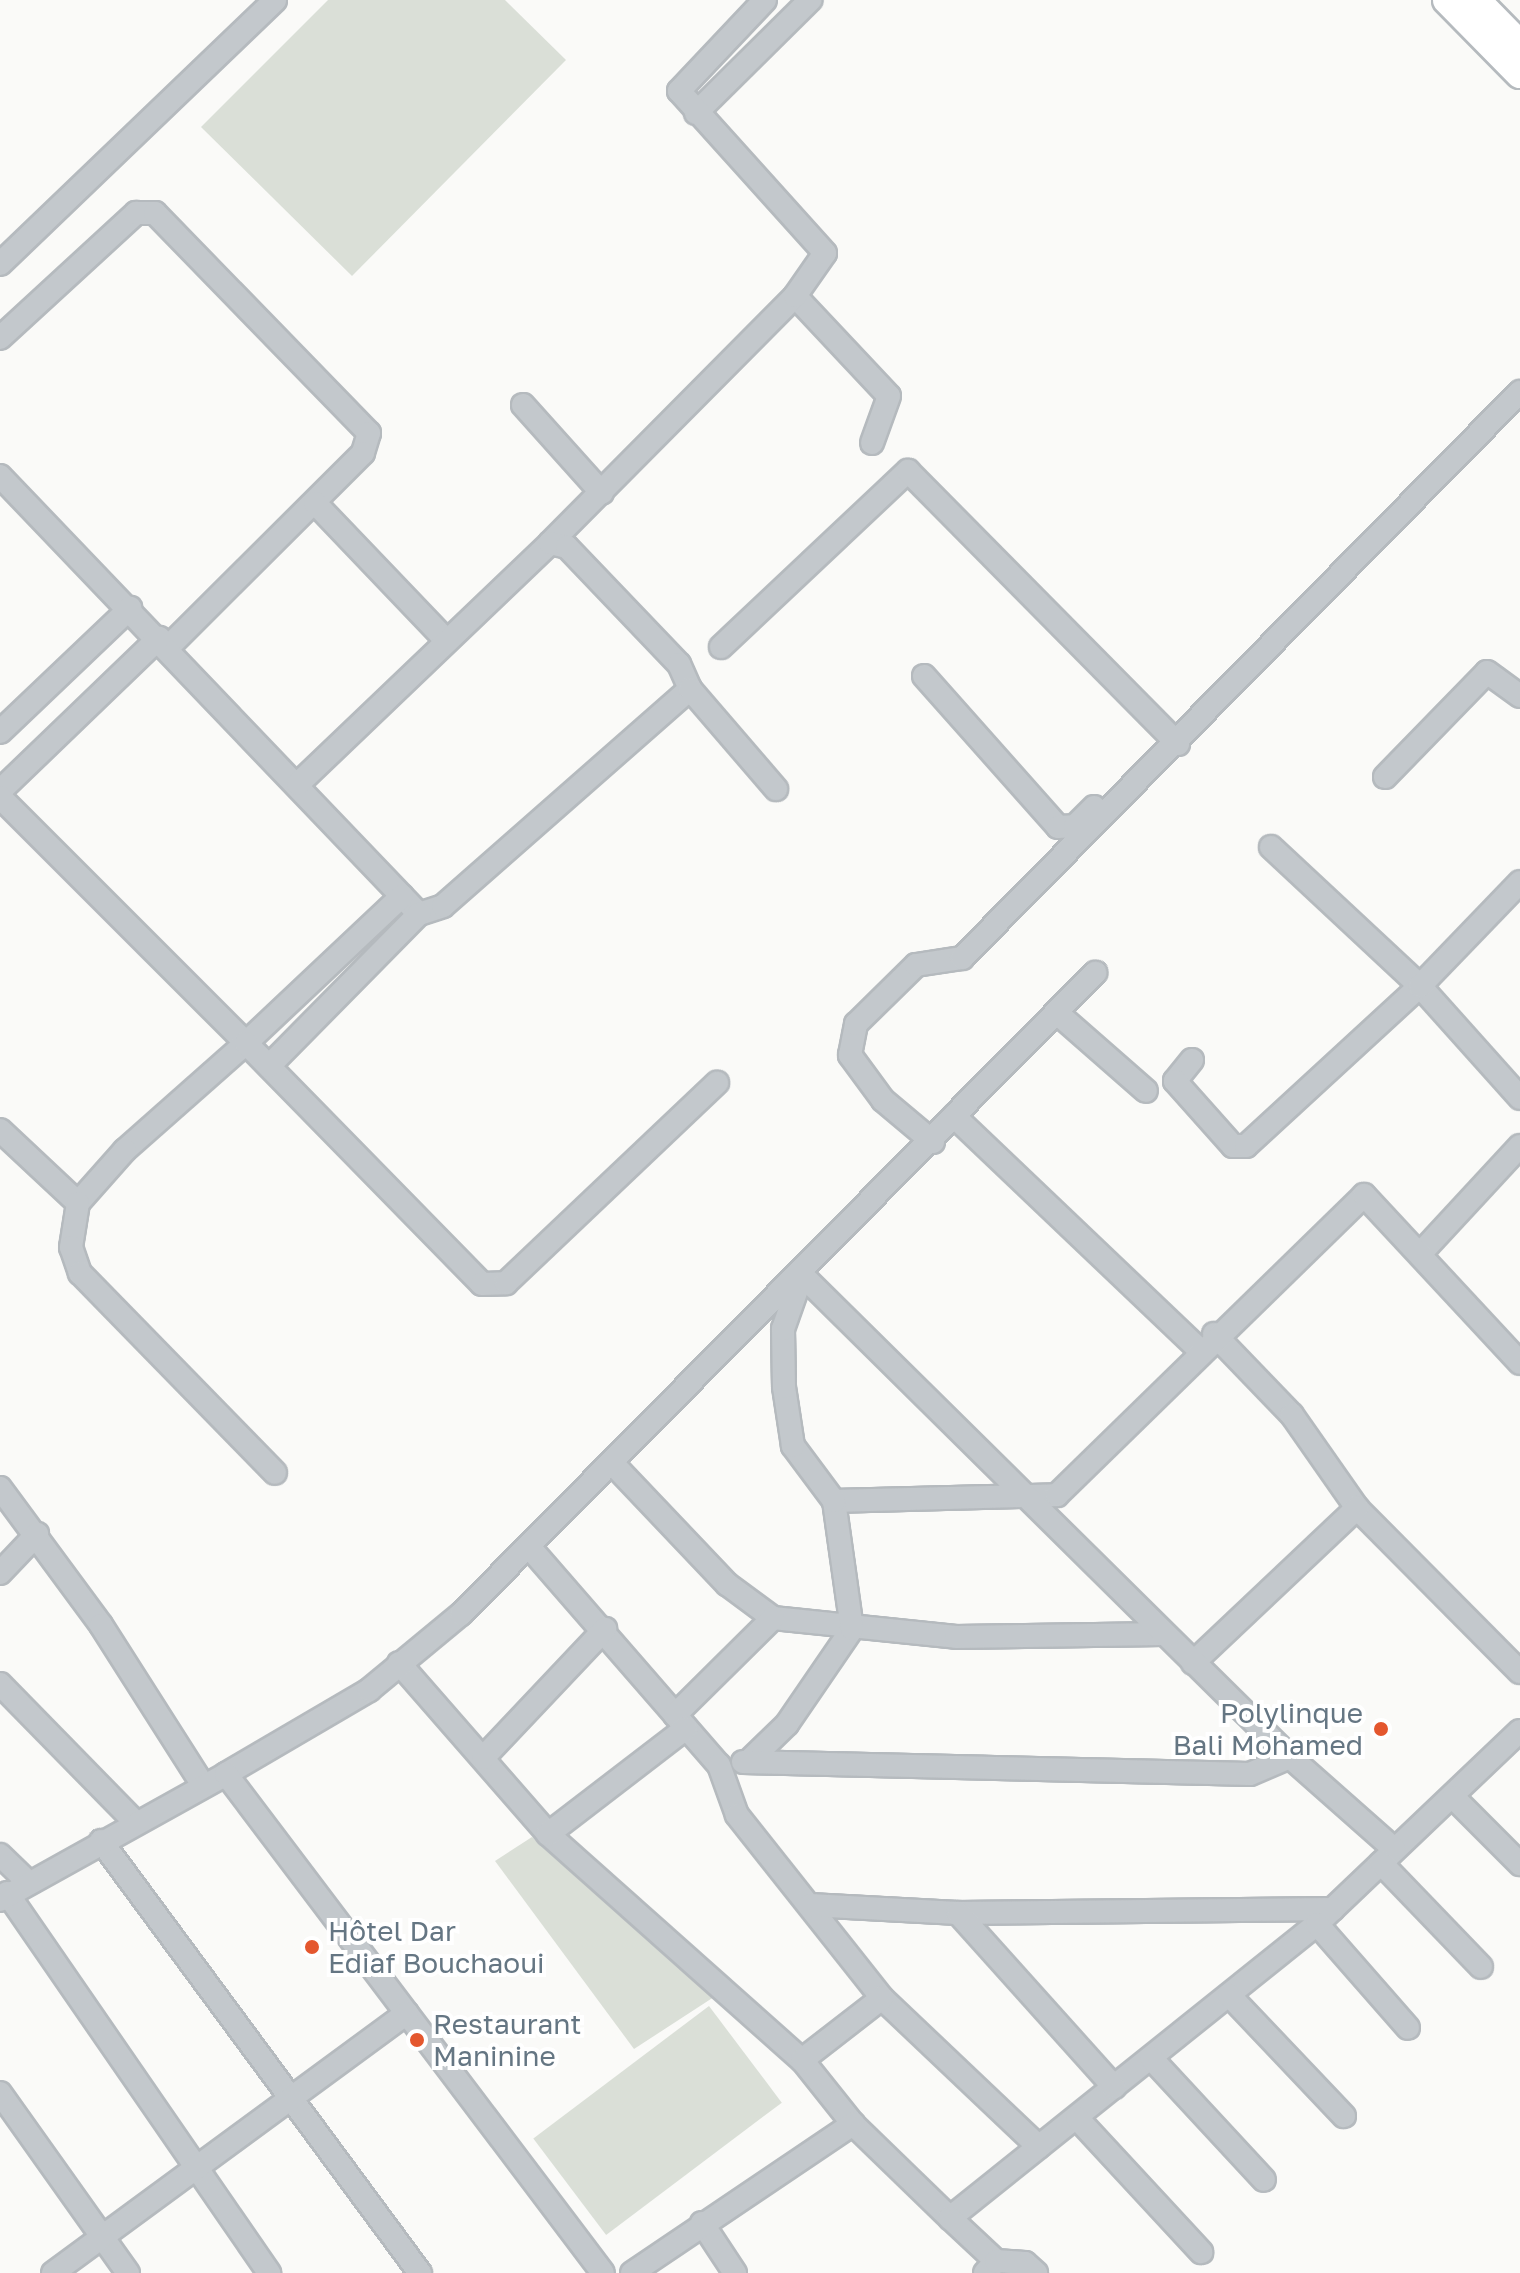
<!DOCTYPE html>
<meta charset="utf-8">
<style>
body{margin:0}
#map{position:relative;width:1520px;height:2273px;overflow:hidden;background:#fafaf8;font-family:"Golos Text",sans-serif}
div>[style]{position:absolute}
.green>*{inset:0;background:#dadfd7;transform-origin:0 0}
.roads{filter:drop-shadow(2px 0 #b5babe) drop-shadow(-2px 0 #b5babe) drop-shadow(0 2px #b5babe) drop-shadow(0 -2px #b5babe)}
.minor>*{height:22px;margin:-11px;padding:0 11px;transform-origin:11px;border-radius:11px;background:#c3c8cc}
.major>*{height:28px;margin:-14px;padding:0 14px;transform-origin:14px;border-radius:14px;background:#fff}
.dots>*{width:22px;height:22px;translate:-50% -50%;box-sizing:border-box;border:4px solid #fff;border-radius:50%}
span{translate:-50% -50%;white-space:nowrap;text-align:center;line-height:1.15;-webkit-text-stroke:8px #fff;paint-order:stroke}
.poi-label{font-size:28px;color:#657683}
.right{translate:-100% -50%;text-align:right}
.left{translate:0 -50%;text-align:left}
</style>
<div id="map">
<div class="green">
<i style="clip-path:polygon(328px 0,505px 0,566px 60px,352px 276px,201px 127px)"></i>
<i style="clip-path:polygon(532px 1837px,628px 1911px,717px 1995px,634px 2049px,495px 1861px)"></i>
<i style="left:709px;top:2006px;width:121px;height:220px;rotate:53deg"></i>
</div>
<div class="roads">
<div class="minor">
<i style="left:696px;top:113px;width:161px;rotate:-44.7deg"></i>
<i style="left:0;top:264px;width:381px;rotate:-43.8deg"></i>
<i style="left:795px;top:296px;width:137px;rotate:46.8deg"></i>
<i style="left:889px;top:396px;width:50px;rotate:109.9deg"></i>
<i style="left:0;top:338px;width:185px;rotate:-42.6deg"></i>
<i style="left:136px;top:213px;width:19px"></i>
<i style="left:155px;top:213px;width:307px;rotate:45.8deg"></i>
<i style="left:369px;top:433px;width:21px;rotate:107deg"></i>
<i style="left:363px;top:453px;width:275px;rotate:135.1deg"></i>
<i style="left:523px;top:405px;width:118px;rotate:48.1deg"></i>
<i style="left:0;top:476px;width:606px;rotate:46.27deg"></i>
<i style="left:419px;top:914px;width:25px;rotate:-18deg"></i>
<i style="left:443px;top:906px;width:329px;rotate:-41.3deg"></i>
<i style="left:315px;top:503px;width:191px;rotate:46.3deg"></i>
<i style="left:550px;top:543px;width:348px;rotate:-45.2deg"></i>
<i style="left:795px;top:296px;width:52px;rotate:-55.1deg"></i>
<i style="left:825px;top:253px;width:218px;rotate:-132deg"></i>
<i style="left:679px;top:91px;width:125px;rotate:-46.6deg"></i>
<i style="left:721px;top:647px;width:257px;rotate:-43.3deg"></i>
<i style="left:908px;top:471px;width:384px;rotate:45.3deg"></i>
<i style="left:924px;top:676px;width:202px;rotate:48.4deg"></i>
<i style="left:1058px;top:827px;width:17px;rotate:-3deg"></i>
<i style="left:1075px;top:826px;width:27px;rotate:-45deg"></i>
<i style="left:0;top:732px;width:180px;rotate:-43.6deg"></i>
<i style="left:1385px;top:777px;width:146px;rotate:-45.8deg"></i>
<i style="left:1487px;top:672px;width:41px;rotate:36deg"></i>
<i style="left:298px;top:784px;width:349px;rotate:-43.7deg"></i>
<i style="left:550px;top:543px;width:17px;rotate:13deg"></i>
<i style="left:567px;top:547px;width:162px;rotate:46.3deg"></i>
<i style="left:679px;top:664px;width:27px;rotate:66deg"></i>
<i style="left:690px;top:689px;width:132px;rotate:49.3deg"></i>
<i style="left:0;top:791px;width:221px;rotate:-43.9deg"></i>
<i style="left:0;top:797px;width:348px;rotate:45deg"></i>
<i style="left:246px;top:1043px;width:162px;rotate:138.5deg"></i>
<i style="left:125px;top:1150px;width:71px;rotate:131.6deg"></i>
<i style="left:78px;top:1203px;width:107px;rotate:-136.9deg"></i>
<i style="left:1271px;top:847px;width:204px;rotate:43deg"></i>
<i style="left:1420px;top:986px;width:150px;rotate:48.2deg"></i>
<i style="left:402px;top:896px;width:214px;rotate:136.7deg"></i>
<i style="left:246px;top:1043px;width:337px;rotate:45.6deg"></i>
<i style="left:482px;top:1284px;width:24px;rotate:-2deg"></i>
<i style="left:506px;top:1283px;width:291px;rotate:-43.5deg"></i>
<i style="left:1057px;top:1013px;width:118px;rotate:41.2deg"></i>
<i style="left:1192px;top:1060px;width:27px;rotate:129deg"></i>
<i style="left:1175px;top:1081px;width:87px;rotate:48.3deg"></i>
<i style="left:1233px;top:1146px;width:13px"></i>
<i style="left:1246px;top:1146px;width:236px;rotate:-42.6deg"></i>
<i style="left:1420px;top:986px;width:144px;rotate:-46.1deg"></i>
<i style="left:269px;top:1066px;width:214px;rotate:-45.4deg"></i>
<i style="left:954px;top:1116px;width:338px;rotate:43.6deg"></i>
<i style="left:933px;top:1142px;width:65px;rotate:-140deg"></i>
<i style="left:883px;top:1100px;width:56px;rotate:-126.3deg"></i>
<i style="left:850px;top:1055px;width:32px;rotate:-79deg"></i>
<i style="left:856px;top:1024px;width:84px;rotate:-44.5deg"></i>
<i style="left:916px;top:965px;width:47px;rotate:-8.7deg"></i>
<i style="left:962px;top:958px;width:795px;rotate:-45.41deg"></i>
<i style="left:78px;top:1203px;width:45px;rotate:99deg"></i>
<i style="left:71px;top:1247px;width:28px;rotate:71deg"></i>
<i style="left:80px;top:1273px;width:279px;rotate:45.7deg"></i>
<i style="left:1420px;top:1254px;width:147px;rotate:-47.2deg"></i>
<i style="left:1214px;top:1334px;width:112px;rotate:46.1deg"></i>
<i style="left:1292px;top:1415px;width:113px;rotate:55deg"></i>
<i style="left:1357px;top:1508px;width:231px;rotate:45.2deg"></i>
<i style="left:613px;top:1464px;width:166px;rotate:46.5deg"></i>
<i style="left:727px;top:1584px;width:57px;rotate:36.5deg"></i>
<i style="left:773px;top:1618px;width:184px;rotate:5.9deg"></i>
<i style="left:956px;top:1637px;width:207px;rotate:-0.8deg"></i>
<i style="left:0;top:1488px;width:170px;rotate:53.6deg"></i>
<i style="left:101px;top:1625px;width:190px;rotate:57.5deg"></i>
<i style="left:834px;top:1501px;width:223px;rotate:-1.5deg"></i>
<i style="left:1057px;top:1495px;width:429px;rotate:-44.3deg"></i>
<i style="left:1364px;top:1195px;width:229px;rotate:47.1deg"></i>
<i style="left:531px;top:1549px;width:286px;rotate:49deg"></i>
<i style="left:719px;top:1765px;width:53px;rotate:70.2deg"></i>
<i style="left:737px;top:1815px;width:233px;rotate:51.6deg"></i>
<i style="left:882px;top:1998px;width:216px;rotate:43.5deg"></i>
<i style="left:0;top:1573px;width:54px;rotate:-46.5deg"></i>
<i style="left:399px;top:1663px;width:227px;rotate:48.9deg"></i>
<i style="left:548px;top:1834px;width:340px;rotate:41.7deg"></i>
<i style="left:802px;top:2060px;width:82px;rotate:51.4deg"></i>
<i style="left:853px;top:2124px;width:135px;rotate:44.1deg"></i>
<i style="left:950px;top:2218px;width:470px;rotate:-38.7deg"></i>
<i style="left:1317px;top:1924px;width:280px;rotate:-43.6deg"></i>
<i style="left:1193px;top:1663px;width:226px;rotate:-43.4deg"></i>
<i style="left:0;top:1684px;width:194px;rotate:45.6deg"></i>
<i style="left:675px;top:1715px;width:138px;rotate:-44.7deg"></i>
<i style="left:483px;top:1758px;width:178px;rotate:-46.6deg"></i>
<i style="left:749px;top:1761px;width:53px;rotate:-44.2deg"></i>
<i style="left:787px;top:1724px;width:115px;rotate:-55.6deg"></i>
<i style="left:852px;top:1629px;width:129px;rotate:-98deg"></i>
<i style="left:834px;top:1501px;width:69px;rotate:-126.7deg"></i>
<i style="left:793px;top:1446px;width:60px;rotate:-98.7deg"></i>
<i style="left:784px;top:1387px;width:58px;rotate:-91deg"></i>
<i style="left:783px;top:1329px;width:57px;rotate:-70.6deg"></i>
<i style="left:802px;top:1275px;width:686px;rotate:44.65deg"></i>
<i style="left:1290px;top:1757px;width:139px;rotate:41.5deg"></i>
<i style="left:743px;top:1762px;width:507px;rotate:1.36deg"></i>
<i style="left:1250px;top:1774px;width:43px;rotate:-23deg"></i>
<i style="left:226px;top:1774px;width:166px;rotate:-30.4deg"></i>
<i style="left:369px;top:1690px;width:119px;rotate:-39.6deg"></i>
<i style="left:461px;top:1614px;width:902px;rotate:-45.31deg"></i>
<i style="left:1453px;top:1797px;width:95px;rotate:45deg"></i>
<i style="left:548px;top:1834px;width:174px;rotate:-37.5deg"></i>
<i style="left:101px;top:1841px;width:537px;rotate:53.56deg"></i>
<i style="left:0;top:1855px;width:37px;rotate:44deg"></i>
<i style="left:1381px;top:1863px;width:144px;rotate:46.1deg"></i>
<i style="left:7px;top:1893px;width:462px;rotate:55.4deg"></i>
<i style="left:0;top:1900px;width:259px;rotate:-29.1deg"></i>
<i style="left:226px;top:1774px;width:625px;rotate:52.93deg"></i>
<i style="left:810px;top:1905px;width:148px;rotate:3.1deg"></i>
<i style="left:958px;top:1913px;width:375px;rotate:-0.6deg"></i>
<i style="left:958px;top:1913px;width:234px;rotate:48.1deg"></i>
<i style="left:1317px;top:1924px;width:138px;rotate:48.8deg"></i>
<i style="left:1229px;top:1995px;width:167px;rotate:46.5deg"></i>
<i style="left:1151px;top:2058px;width:166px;rotate:47.2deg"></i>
<i style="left:802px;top:2060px;width:101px;rotate:-37.8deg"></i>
<i style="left:0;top:2093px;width:221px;rotate:54.6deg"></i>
<i style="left:1077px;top:2118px;width:183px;rotate:47.2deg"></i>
<i style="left:950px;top:2218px;width:63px;rotate:43.1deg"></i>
<i style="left:702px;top:2223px;width:60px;rotate:56.6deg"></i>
<i style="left:53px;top:2273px;width:439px;rotate:-36.3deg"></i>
<i style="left:632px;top:2273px;width:267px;rotate:-34deg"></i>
<i style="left:985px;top:2273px;width:16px;rotate:-47deg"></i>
<i style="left:996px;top:2261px;width:29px;rotate:4deg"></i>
<i style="left:1025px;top:2263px;width:15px;rotate:42deg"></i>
</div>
<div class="major">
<i style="left:1447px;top:0;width:104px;rotate:45.4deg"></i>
<i style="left:1476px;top:0;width:63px;rotate:45.6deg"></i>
</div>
</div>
<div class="dots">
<i style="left:1381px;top:1729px;background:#e4572e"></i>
<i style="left:312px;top:1947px;background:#e4572e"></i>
<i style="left:417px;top:2040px;background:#e4572e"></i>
</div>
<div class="poi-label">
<span class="right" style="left:1363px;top:1729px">Polylinque<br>Bali Mohamed</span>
<span class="left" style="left:328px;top:1947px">Hôtel Dar<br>Ediaf Bouchaoui</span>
<span class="left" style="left:433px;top:2040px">Restaurant<br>Maninine</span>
</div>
</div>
